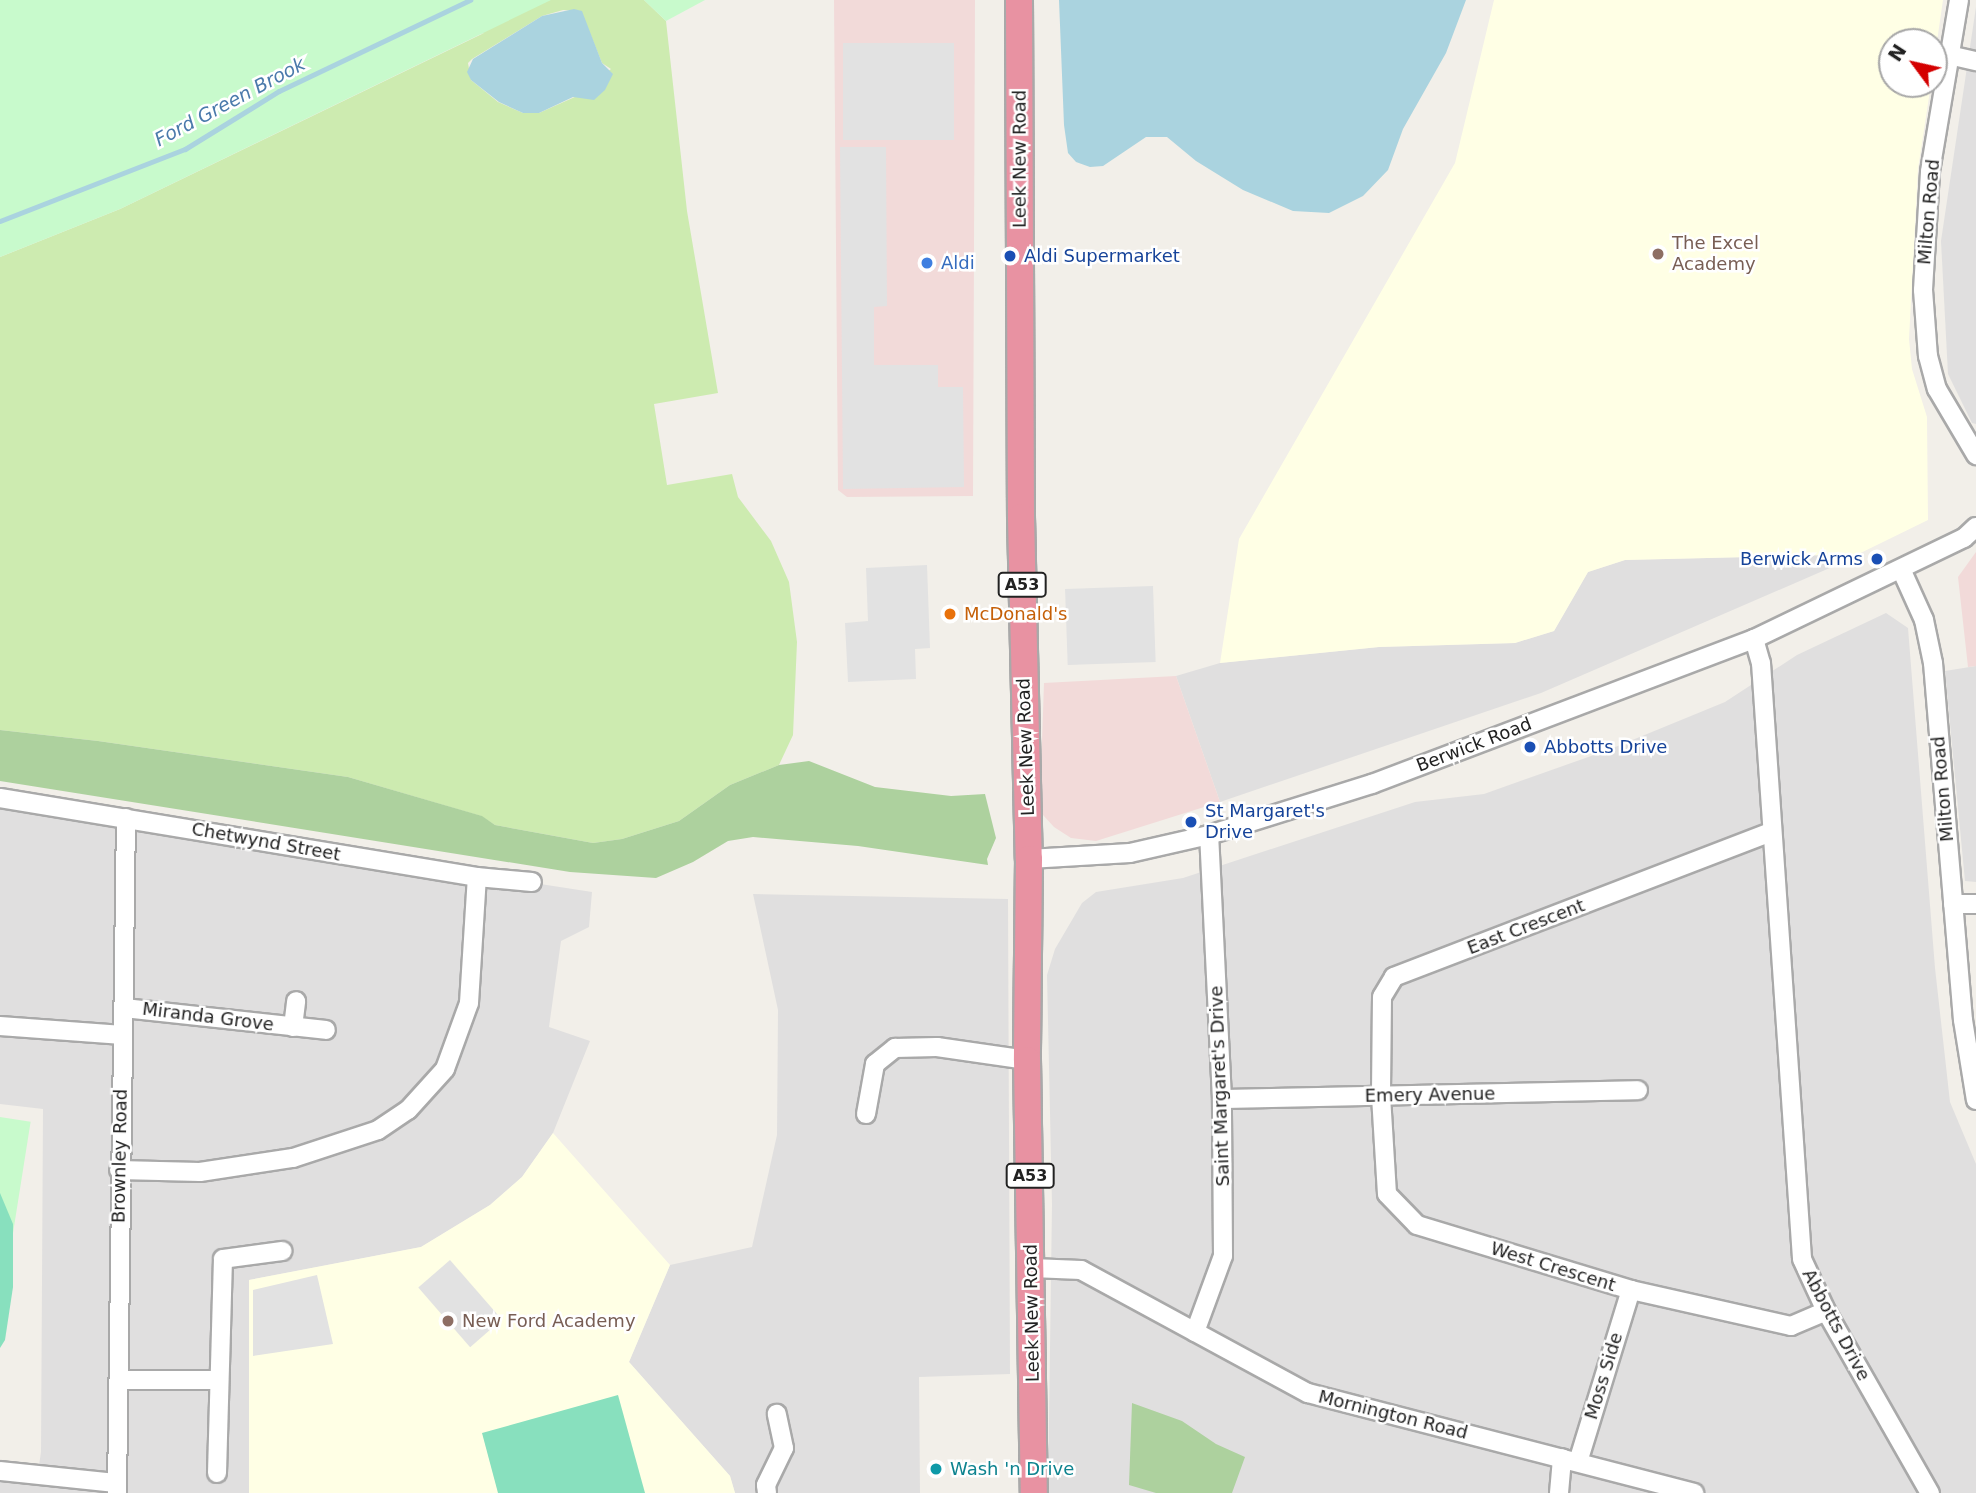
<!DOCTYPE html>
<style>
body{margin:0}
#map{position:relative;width:1976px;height:1493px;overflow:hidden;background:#f2efe9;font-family:"DejaVu Sans",sans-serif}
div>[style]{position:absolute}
.residential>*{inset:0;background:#e0dfdf}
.commercial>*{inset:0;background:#f2dad9}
.education>*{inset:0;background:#ffffe5}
.grass>*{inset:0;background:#cdebb0}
.forest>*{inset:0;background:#add19e}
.park>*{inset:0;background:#c8facc;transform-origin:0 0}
.pitch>*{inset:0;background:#88e0be}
.parking>*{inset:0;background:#e2e2e2;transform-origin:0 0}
.water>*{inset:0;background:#aad3df}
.stream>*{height:5px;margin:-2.5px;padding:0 2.5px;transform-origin:2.5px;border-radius:2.5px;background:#aad3df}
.roads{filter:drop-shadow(2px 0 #a9a9a9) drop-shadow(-2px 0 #a9a9a9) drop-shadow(0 2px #a9a9a9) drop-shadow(0 -2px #a9a9a9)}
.minor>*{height:18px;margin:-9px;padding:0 9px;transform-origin:9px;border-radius:9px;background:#fff}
.highway>*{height:26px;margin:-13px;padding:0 13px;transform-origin:13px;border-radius:13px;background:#e892a2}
.dots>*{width:19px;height:19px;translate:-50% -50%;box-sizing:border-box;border:4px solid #fff;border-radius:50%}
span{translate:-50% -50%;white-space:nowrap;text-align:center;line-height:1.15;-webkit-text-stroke:5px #fff;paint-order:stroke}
.shield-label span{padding:2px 5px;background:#fff;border:2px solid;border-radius:5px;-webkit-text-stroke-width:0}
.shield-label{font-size:16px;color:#222;font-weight:700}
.street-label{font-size:18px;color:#222}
.education-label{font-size:18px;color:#785e54}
.left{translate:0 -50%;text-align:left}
.transit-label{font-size:18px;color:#164399}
.right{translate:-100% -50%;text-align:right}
.shop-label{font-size:18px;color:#366cbe}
.food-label{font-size:18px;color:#c56008}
.culture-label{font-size:18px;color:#0d838f}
.water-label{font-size:19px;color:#4a7aab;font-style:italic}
.north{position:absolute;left:1878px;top:28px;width:70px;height:70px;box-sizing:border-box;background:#fff;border:2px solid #a7a7a7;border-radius:50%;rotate:303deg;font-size:19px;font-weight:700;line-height:28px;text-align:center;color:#222}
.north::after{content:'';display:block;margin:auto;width:24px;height:32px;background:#d40000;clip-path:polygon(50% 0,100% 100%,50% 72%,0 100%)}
</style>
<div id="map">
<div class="residential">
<i style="clip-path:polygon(1976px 7px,1976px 424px,1972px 423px,1948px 374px,1941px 241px)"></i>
<i style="clip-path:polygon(1827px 555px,1832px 567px,1541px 693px,1220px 802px,1176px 676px,1220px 663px,1379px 647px,1515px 643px,1554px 631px,1588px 572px,1625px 560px)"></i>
<i style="clip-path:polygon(1886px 613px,1908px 628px,1935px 968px,1950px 1102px,1976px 1164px,1976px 1493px,1048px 1493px,1052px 1204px,1047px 975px,1055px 949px,1082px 903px,1096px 892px,1183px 878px,1415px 802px,1484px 794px,1608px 750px,1725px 702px,1797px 655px)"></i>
<i style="clip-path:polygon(1976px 666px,1976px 882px,1965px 881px,1945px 671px)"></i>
<i style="clip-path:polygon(0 801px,592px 892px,589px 927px,561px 941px,549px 1027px,590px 1041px,553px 1133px,522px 1177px,490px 1205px,421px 1247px,249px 1280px,249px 1493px,0 1493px,0 1477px,37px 1479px,41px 1452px,43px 1109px,0 1104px)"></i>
<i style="clip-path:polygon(753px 894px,1008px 899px,1010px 1374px,919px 1377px,920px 1493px,735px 1493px,730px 1476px,629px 1362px,670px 1265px,752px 1247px,777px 1135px,778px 1010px)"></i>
</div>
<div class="commercial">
<i style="clip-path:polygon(834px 0,975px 0,973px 496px,847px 497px,838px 490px)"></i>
<i style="clip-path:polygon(1976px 552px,1976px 666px,1968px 667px,1958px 577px)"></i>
<i style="clip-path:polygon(1176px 676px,1220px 802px,1096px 841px,1071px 838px,1054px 827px,1043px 815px,1040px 801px,1044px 683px)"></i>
</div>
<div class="education">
<i style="clip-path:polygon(1494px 0,1943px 0,1934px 62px,1934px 42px,1892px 42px,1892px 84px,1931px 84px,1918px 169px,1909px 339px,1912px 369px,1927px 417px,1928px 520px,1832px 567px,1826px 555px,1625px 560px,1588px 572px,1554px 631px,1515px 643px,1379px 647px,1220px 663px,1239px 539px,1455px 163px)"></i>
<i style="clip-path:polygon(553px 1133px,670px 1265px,629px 1362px,730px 1476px,735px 1493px,249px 1493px,249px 1280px,421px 1247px,490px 1205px,522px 1177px)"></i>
</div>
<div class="grass">
<i style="clip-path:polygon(evenodd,301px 0,644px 0,666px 21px,687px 211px,718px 393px,654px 404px,667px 485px,732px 474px,738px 497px,771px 541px,789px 582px,797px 642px,793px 735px,779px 765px,730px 785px,679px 821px,622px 839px,593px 843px,495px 825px,481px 816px,348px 777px,98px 741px,0 730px,0 257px,120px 209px,484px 33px,0 115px,301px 0,563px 10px,581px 11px,602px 63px,611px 69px,577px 96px,539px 113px,523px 113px,498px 102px,471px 80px,468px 63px,472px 59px,542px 16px,563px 10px)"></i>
</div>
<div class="forest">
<i style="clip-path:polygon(0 730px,98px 741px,348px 777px,482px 816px,495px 825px,593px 843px,622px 839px,679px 821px,730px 785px,779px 765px,809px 761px,875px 787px,951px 796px,985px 794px,996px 838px,987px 859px,988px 865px,858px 846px,753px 837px,728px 841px,693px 862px,656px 878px,570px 872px,0 781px)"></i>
<i style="clip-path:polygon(1132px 1403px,1182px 1421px,1216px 1444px,1245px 1457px,1232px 1493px,1156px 1493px,1129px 1485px)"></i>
</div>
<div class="park">
<i style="clip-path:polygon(0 0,551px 0,120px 209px,0 257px)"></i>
<i style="clip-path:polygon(644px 0,705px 0,666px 21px)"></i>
<i style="left:0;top:1117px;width:31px;height:337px;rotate:9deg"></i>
</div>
<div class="pitch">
<i style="clip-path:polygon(0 1193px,13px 1224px,13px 1287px,5px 1340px,0 1348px)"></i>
<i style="clip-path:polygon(618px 1395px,645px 1493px,498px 1493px,482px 1433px)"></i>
</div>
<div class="parking">
<i style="left:954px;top:43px;width:97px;height:111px;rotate:90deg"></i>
<i style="clip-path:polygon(840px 147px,886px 147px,887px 306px,874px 307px,874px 365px,938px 365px,938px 387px,963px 387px,964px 487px,843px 489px)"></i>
<i style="clip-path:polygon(927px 565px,930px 648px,915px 649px,916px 679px,848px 682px,845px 623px,868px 621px,866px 568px)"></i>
<i style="left:1153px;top:586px;width:76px;height:88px;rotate:88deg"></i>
<i style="left:450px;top:1260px;width:79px;height:42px;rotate:49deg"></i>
<i style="clip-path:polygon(317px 1275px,333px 1344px,253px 1356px,253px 1290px)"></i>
</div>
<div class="water">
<i style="clip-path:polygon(1059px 0,1466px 0,1446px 53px,1403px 129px,1388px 170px,1363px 196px,1329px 213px,1293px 211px,1243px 190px,1196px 161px,1167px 137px,1146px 137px,1103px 166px,1090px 167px,1076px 162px,1068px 153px,1064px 125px)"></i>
<i style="clip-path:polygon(574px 9px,582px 11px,602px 63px,613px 74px,605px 90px,594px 100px,573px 97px,539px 113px,523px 113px,499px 102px,471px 80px,467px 72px,473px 59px,542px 16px)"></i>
</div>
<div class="stream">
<i style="left:0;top:221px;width:199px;rotate:-21.3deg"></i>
<i style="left:185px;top:149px;width:110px;rotate:-31.7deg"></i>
<i style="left:279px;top:91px;width:212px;rotate:-25.5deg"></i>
</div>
<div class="roads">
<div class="minor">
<i style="left:1959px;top:0;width:174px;rotate:99.6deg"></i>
<i style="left:1930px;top:172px;width:118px;rotate:93.4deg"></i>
<i style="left:1923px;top:290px;width:66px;rotate:85.7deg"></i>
<i style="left:1928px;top:356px;width:34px;rotate:75deg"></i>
<i style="left:1937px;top:389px;width:77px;rotate:59.4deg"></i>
<i style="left:1949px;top:55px;width:28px;rotate:13deg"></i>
<i style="left:1901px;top:569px;width:56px;rotate:65.7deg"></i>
<i style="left:1924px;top:620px;width:44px;rotate:78.2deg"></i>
<i style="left:1933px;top:663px;width:358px;rotate:85.2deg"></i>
<i style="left:1963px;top:1020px;width:81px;rotate:80.8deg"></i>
<i style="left:1754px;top:639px;width:25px;rotate:74deg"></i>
<i style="left:1761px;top:663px;width:597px;rotate:86.06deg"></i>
<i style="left:1802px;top:1259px;width:57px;rotate:65.2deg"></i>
<i style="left:1826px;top:1311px;width:210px;rotate:60.3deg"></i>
<i style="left:0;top:798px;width:483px;rotate:9.4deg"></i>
<i style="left:477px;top:877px;width:55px;rotate:5.2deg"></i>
<i style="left:1771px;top:832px;width:404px;rotate:159deg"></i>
<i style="left:1394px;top:977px;width:23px;rotate:121deg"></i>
<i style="left:1382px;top:997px;width:99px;rotate:90.6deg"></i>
<i style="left:1381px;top:1096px;width:98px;rotate:86.5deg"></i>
<i style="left:1387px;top:1194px;width:43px;rotate:45.9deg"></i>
<i style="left:1417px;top:1225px;width:224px;rotate:16.9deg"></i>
<i style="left:1631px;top:1290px;width:164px;rotate:12.7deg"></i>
<i style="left:1791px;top:1326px;width:38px;rotate:-23deg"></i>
<i style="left:1029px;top:859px;width:101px;rotate:-3.4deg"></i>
<i style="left:1130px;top:853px;width:81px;rotate:-12.8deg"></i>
<i style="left:1209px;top:835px;width:171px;rotate:-17.4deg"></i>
<i style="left:1372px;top:784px;width:409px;rotate:-20.8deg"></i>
<i style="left:1754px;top:639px;width:233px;rotate:-25.7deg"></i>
<i style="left:1964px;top:538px;width:16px;rotate:-43deg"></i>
<i style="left:1953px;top:904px;width:23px"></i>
<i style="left:124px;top:1008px;width:203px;rotate:6.2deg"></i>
<i style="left:0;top:1026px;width:123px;rotate:4.2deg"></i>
<i style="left:293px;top:1027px;width:26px;rotate:-83deg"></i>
<i style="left:1222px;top:1099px;width:416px;rotate:-1.2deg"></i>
<i style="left:866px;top:1114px;width:51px;rotate:-79.8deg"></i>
<i style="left:875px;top:1064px;width:26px;rotate:-39deg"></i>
<i style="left:895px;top:1048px;width:42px;rotate:-1.4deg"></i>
<i style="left:937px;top:1047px;width:91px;rotate:8.2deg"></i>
<i style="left:119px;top:1170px;width:81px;rotate:1.4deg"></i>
<i style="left:200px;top:1172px;width:94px;rotate:-8.6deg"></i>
<i style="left:293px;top:1158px;width:89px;rotate:-18.2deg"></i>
<i style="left:378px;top:1130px;width:36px;rotate:-34deg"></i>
<i style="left:408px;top:1110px;width:55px;rotate:-47.9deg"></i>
<i style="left:445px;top:1069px;width:70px;rotate:-70deg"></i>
<i style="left:469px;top:1003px;width:126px;rotate:-86.4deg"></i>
<i style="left:1032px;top:1268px;width:49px;rotate:2.3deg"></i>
<i style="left:1081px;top:1270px;width:258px;rotate:28.5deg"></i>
<i style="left:1308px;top:1393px;width:399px;rotate:14.5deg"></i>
<i style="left:1195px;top:1332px;width:81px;rotate:-69.8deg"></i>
<i style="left:1223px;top:1256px;width:157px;rotate:-90.4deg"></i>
<i style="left:1222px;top:1099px;width:264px;rotate:-92.8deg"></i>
<i style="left:119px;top:1380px;width:99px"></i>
<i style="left:1578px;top:1462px;width:180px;rotate:-72.9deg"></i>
<i style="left:0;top:1471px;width:117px;rotate:5.9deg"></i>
<i style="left:217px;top:1473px;width:214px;rotate:-88.4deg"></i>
<i style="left:223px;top:1259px;width:60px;rotate:-7.7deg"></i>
<i style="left:117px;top:1493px;width:675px;rotate:-89.24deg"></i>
<i style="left:767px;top:1493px;width:8px;rotate:-97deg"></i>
<i style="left:766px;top:1485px;width:41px;rotate:-64.1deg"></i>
<i style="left:784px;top:1448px;width:35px;rotate:-102deg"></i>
<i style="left:1559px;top:1493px;width:35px;rotate:-85deg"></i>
</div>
<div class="highway">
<i style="left:1019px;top:0;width:517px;rotate:89.78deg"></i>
<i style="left:1021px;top:517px;width:342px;rotate:88.7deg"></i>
<i style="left:1029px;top:859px;width:201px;rotate:90.6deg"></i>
<i style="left:1027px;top:1060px;width:433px;rotate:89.1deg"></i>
</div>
</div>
<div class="dots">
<i style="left:1658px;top:254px;background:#8d6e63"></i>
<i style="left:1010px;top:256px;background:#1a4fb4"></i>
<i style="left:927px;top:263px;background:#3f7fe0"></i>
<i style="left:1877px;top:559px;background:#1a4fb4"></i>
<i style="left:950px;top:614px;background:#e8710a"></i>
<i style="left:1530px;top:747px;background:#1a4fb4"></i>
<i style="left:1191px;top:822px;background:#1a4fb4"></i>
<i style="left:448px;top:1321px;background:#8d6e63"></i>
<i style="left:936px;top:1469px;background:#0f9aa8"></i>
</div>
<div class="shield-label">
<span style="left:1022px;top:585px">A53</span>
<span style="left:1030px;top:1176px">A53</span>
</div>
<div class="street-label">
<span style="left:1020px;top:159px;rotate:-90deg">Leek New Road</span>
<span style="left:1929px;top:212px;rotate:-85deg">Milton Road</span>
<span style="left:1474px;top:745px;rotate:-21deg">Berwick Road</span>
<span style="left:1026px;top:747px;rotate:-92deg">Leek New Road</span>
<span style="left:1943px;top:789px;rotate:-95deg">Milton Road</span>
<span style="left:266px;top:842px;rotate:10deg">Chetwynd Street</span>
<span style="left:1526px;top:927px;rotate:-21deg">East Crescent</span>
<span style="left:208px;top:1017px;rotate:7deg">Miranda Grove</span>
<span style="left:1220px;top:1086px;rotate:-92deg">Saint Margaret's Drive</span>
<span style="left:1430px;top:1095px;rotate:-1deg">Emery Avenue</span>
<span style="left:120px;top:1156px;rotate:-89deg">Brownley Road</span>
<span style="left:1553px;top:1267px;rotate:17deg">West Crescent</span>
<span style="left:1032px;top:1313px;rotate:-91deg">Leek New Road</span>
<span style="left:1836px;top:1325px;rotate:62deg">Abbotts Drive</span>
<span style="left:1604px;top:1376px;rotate:-73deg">Moss Side</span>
<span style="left:1393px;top:1415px;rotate:14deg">Mornington Road</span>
</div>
<div class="education-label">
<span class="left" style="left:1672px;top:254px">The Excel<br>Academy</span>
<span class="left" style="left:462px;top:1321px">New Ford Academy</span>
</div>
<div class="transit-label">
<span class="left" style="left:1024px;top:256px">Aldi Supermarket</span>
<span class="right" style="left:1863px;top:559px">Berwick Arms</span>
<span class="left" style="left:1544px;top:747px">Abbotts Drive</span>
<span class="left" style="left:1205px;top:822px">St Margaret's<br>Drive</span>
</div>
<div class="shop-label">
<span class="left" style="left:941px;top:263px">Aldi</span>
</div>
<div class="food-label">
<span class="left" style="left:964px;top:614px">McDonald's</span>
</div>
<div class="culture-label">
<span class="left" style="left:950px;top:1469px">Wash 'n Drive</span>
</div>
<div class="water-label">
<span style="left:230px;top:102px;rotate:-28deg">Ford Green Brook</span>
</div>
<div class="north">N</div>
</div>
